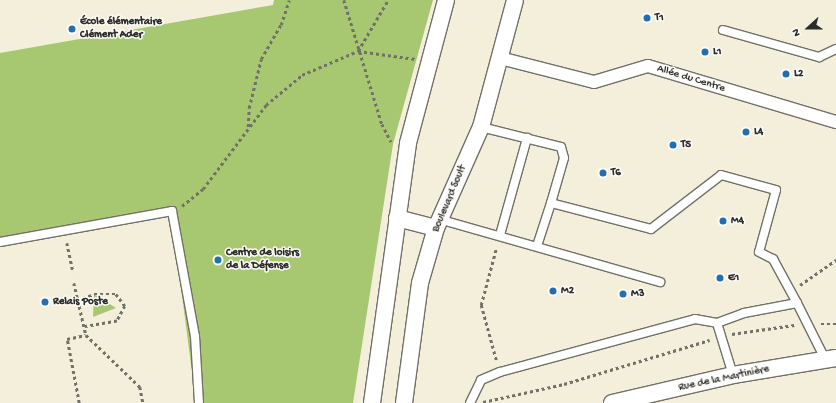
<!DOCTYPE html>
<meta charset="utf-8">
<style>
body{margin:0}
#map{position:relative;width:836px;height:403px;overflow:hidden;background:#f3efdb;font-family:"Gochi Hand",sans-serif}
div>[style]{position:absolute}
.green>*{inset:0;background:#a7c871}
.path>*{height:2.5px;margin-top:-1.25px;transform-origin:0;background:repeating-linear-gradient(90deg,#717069 0 3px,transparent 0 6px)}
.roads{filter:drop-shadow(1px 0 #717069) drop-shadow(-1px 0 #717069) drop-shadow(0 1px #717069) drop-shadow(0 -1px #717069)}
.service>*{height:8px;margin:-4px;padding:0 4px;transform-origin:4px;border-radius:4px;background:#fff}
.pedestrian>*{height:12px;margin:-6px;padding:0 6px;transform-origin:6px;border-radius:6px;background:#fff}
.minor>*{height:16px;margin:-8px;padding:0 8px;transform-origin:8px;border-radius:8px;background:#fff}
.dots>*{width:11px;height:11px;translate:-50% -50%;box-sizing:border-box;border:2px solid #fdfcf7;border-radius:50%}
span{translate:-50% -50%;white-space:nowrap;text-align:center;line-height:1.15;-webkit-text-stroke:3px #fdfcf7;paint-order:stroke}
.poi-label{font-size:11px;color:#2b2b2b;font-weight:700}
.left{translate:0 -50%;text-align:left}
.street-label{font-size:11px;color:#2b2b2b}
.north{position:absolute;left:788px;top:8px;width:40px;height:40px;-webkit-text-stroke:3px #fdfcf7;paint-order:stroke;rotate:249deg;font-size:11px;font-weight:700;line-height:16px;text-align:center;color:#2b2b2b}
.north::after{content:'';display:block;margin:auto;width:14px;height:18px;background:#2b2b2b;clip-path:polygon(50% 0,100% 100%,50% 72%,0 100%)}
</style>
<div id="map">
<div class="green">
<i style="clip-path:polygon(274px 0,433px 0,393px 144px,353px 403px,196px 403px,171px 211px,0 242px,0 53px,273px 5px)"></i>
<i style="clip-path:polygon(94px 294px,116px 308px,93px 317px)"></i>
</div>
<div class="path">
<i style="left:344px;top:0;width:130px;rotate:73deg"></i>
<i style="left:382px;top:124px;width:20px;rotate:63deg"></i>
<i style="left:358px;top:51px;width:59px;rotate:-59.5deg"></i>
<i style="left:248px;top:127px;width:19px;rotate:-87deg"></i>
<i style="left:249px;top:108px;width:50px;rotate:-76.2deg"></i>
<i style="left:261px;top:59px;width:39px;rotate:-60deg"></i>
<i style="left:281px;top:25px;width:26px;rotate:-72deg"></i>
<i style="left:182px;top:206px;width:27px;rotate:-39deg"></i>
<i style="left:203px;top:189px;width:105px;rotate:-53.1deg"></i>
<i style="left:266px;top:105px;width:47px;rotate:-39.8deg"></i>
<i style="left:302px;top:75px;width:61px;rotate:-23.2deg"></i>
<i style="left:358px;top:51px;width:58px;rotate:8deg"></i>
<i style="left:67px;top:243px;width:30px;rotate:78deg"></i>
<i style="left:74px;top:283px;width:53px;rotate:77deg"></i>
<i style="left:86px;top:335px;width:75px;rotate:43.9deg"></i>
<i style="left:140px;top:387px;width:16px;rotate:79deg"></i>
<i style="left:800px;top:285px;width:44px;rotate:-34.8deg"></i>
<i style="left:77px;top:300px;width:18px;rotate:-19deg"></i>
<i style="left:94px;top:294px;width:22px"></i>
<i style="left:116px;top:294px;width:15px;rotate:53deg"></i>
<i style="left:125px;top:306px;width:17px;rotate:118deg"></i>
<i style="left:117px;top:321px;width:35px;rotate:170deg"></i>
<i style="left:821px;top:324px;width:15px"></i>
<i style="left:732px;top:334px;width:63px;rotate:-8.3deg"></i>
<i style="left:496px;top:360px;width:57px;rotate:-105.3deg"></i>
<i style="left:481px;top:305px;width:58px;rotate:-75deg"></i>
<i style="left:483px;top:402px;width:83px;rotate:-12.5deg"></i>
<i style="left:564px;top:384px;width:152px;rotate:-16.8deg"></i>
<i style="left:79px;top:403px;width:65px;rotate:-100.6deg"></i>
<i style="left:67px;top:339px;width:19px;rotate:-12deg"></i>
</div>
<div class="roads">
<div class="service">
<i style="left:723px;top:30px;width:100px;rotate:15.7deg"></i>
<i style="left:819px;top:57px;width:19px;rotate:-25deg"></i>
<i style="left:481px;top:127px;width:82px;rotate:14deg"></i>
<i style="left:561px;top:147px;width:11px;rotate:75deg"></i>
<i style="left:564px;top:158px;width:47px;rotate:106.1deg"></i>
<i style="left:551px;top:203px;width:103px;rotate:14.6deg"></i>
<i style="left:651px;top:229px;width:88px;rotate:-37.6deg"></i>
<i style="left:721px;top:175px;width:57px;rotate:15.3deg"></i>
<i style="left:776px;top:190px;width:64px;rotate:105.3deg"></i>
<i style="left:759px;top:252px;width:16px;rotate:27deg"></i>
<i style="left:773px;top:259px;width:50px;rotate:61.4deg"></i>
<i style="left:442px;top:220px;width:227px;rotate:15.9deg"></i>
<i style="left:500px;top:235px;width:101px;rotate:-74.4deg"></i>
<i style="left:0;top:242px;width:175px;rotate:-10.2deg"></i>
<i style="left:172px;top:211px;width:127px;rotate:79.6deg"></i>
<i style="left:195px;top:336px;width:67px;rotate:86.6deg"></i>
<i style="left:537px;top:246px;width:45px;rotate:-72deg"></i>
<i style="left:717px;top:323px;width:29px;rotate:-20deg"></i>
<i style="left:744px;top:313px;width:54px;rotate:-10.7deg"></i>
<i style="left:797px;top:303px;width:63px;rotate:63.4deg"></i>
<i style="left:470px;top:403px;width:25px;rotate:-64deg"></i>
<i style="left:481px;top:380px;width:21px;rotate:-23deg"></i>
<i style="left:500px;top:372px;width:202px;rotate:-15.2deg"></i>
<i style="left:695px;top:319px;width:22px;rotate:10deg"></i>
<i style="left:717px;top:323px;width:54px;rotate:72.9deg"></i>
</div>
<div class="pedestrian">
<i style="left:500px;top:58px;width:97px;rotate:14.3deg"></i>
<i style="left:594px;top:82px;width:56px;rotate:-16.5deg"></i>
<i style="left:648px;top:66px;width:196px;rotate:16.6deg"></i>
</div>
<div class="minor">
<i style="left:397px;top:218px;width:40px;rotate:14.4deg"></i>
<i style="left:372px;top:403px;width:262px;rotate:-82.1deg"></i>
<i style="left:408px;top:143px;width:148px;rotate:-75.1deg"></i>
<i style="left:404px;top:403px;width:121px;rotate:-82.4deg"></i>
<i style="left:420px;top:283px;width:57px;rotate:-73.8deg"></i>
<i style="left:436px;top:228px;width:111px;rotate:-66deg"></i>
<i style="left:481px;top:127px;width:131px;rotate:-75deg"></i>
<i style="left:612px;top:403px;width:124px;rotate:-13deg"></i>
<i style="left:733px;top:375px;width:104px;rotate:-9.4deg"></i>
</div>
</div>
<div class="dots">
<i style="left:647px;top:18px;background:#1f6fb2"></i>
<i style="left:72px;top:29px;background:#1f6fb2"></i>
<i style="left:705px;top:52px;background:#1f6fb2"></i>
<i style="left:786px;top:74px;background:#1f6fb2"></i>
<i style="left:746px;top:132px;background:#1f6fb2"></i>
<i style="left:673px;top:145px;background:#1f6fb2"></i>
<i style="left:603px;top:173px;background:#1f6fb2"></i>
<i style="left:723px;top:221px;background:#1f6fb2"></i>
<i style="left:218px;top:260px;background:#1f6fb2"></i>
<i style="left:720px;top:278px;background:#1f6fb2"></i>
<i style="left:553px;top:291px;background:#1f6fb2"></i>
<i style="left:623px;top:294px;background:#1f6fb2"></i>
<i style="left:45px;top:302px;background:#1f6fb2"></i>
</div>
<div class="poi-label">
<span class="left" style="left:655px;top:18px">T1</span>
<span class="left" style="left:80px;top:29px">École élémentaire<br>Clément Ader</span>
<span class="left" style="left:713px;top:52px">L1</span>
<span class="left" style="left:794px;top:74px">L2</span>
<span class="left" style="left:754px;top:132px">L4</span>
<span class="left" style="left:681px;top:145px">T5</span>
<span class="left" style="left:611px;top:173px">T6</span>
<span class="left" style="left:731px;top:221px">M4</span>
<span class="left" style="left:226px;top:260px">Centre de loisirs<br>de la Défense</span>
<span class="left" style="left:728px;top:278px">E1</span>
<span class="left" style="left:561px;top:291px">M2</span>
<span class="left" style="left:631px;top:294px">M3</span>
<span class="left" style="left:53px;top:302px">Relais Poste</span>
</div>
<div class="street-label">
<span style="left:691px;top:79px;rotate:17deg">Allée du Centre</span>
<span style="left:450px;top:199px;rotate:-67deg">Boulevard Soult</span>
<span style="left:724px;top:379px;rotate:-12deg">Rue de la Martinière</span>
</div>
<div class="north">N</div>
</div>
